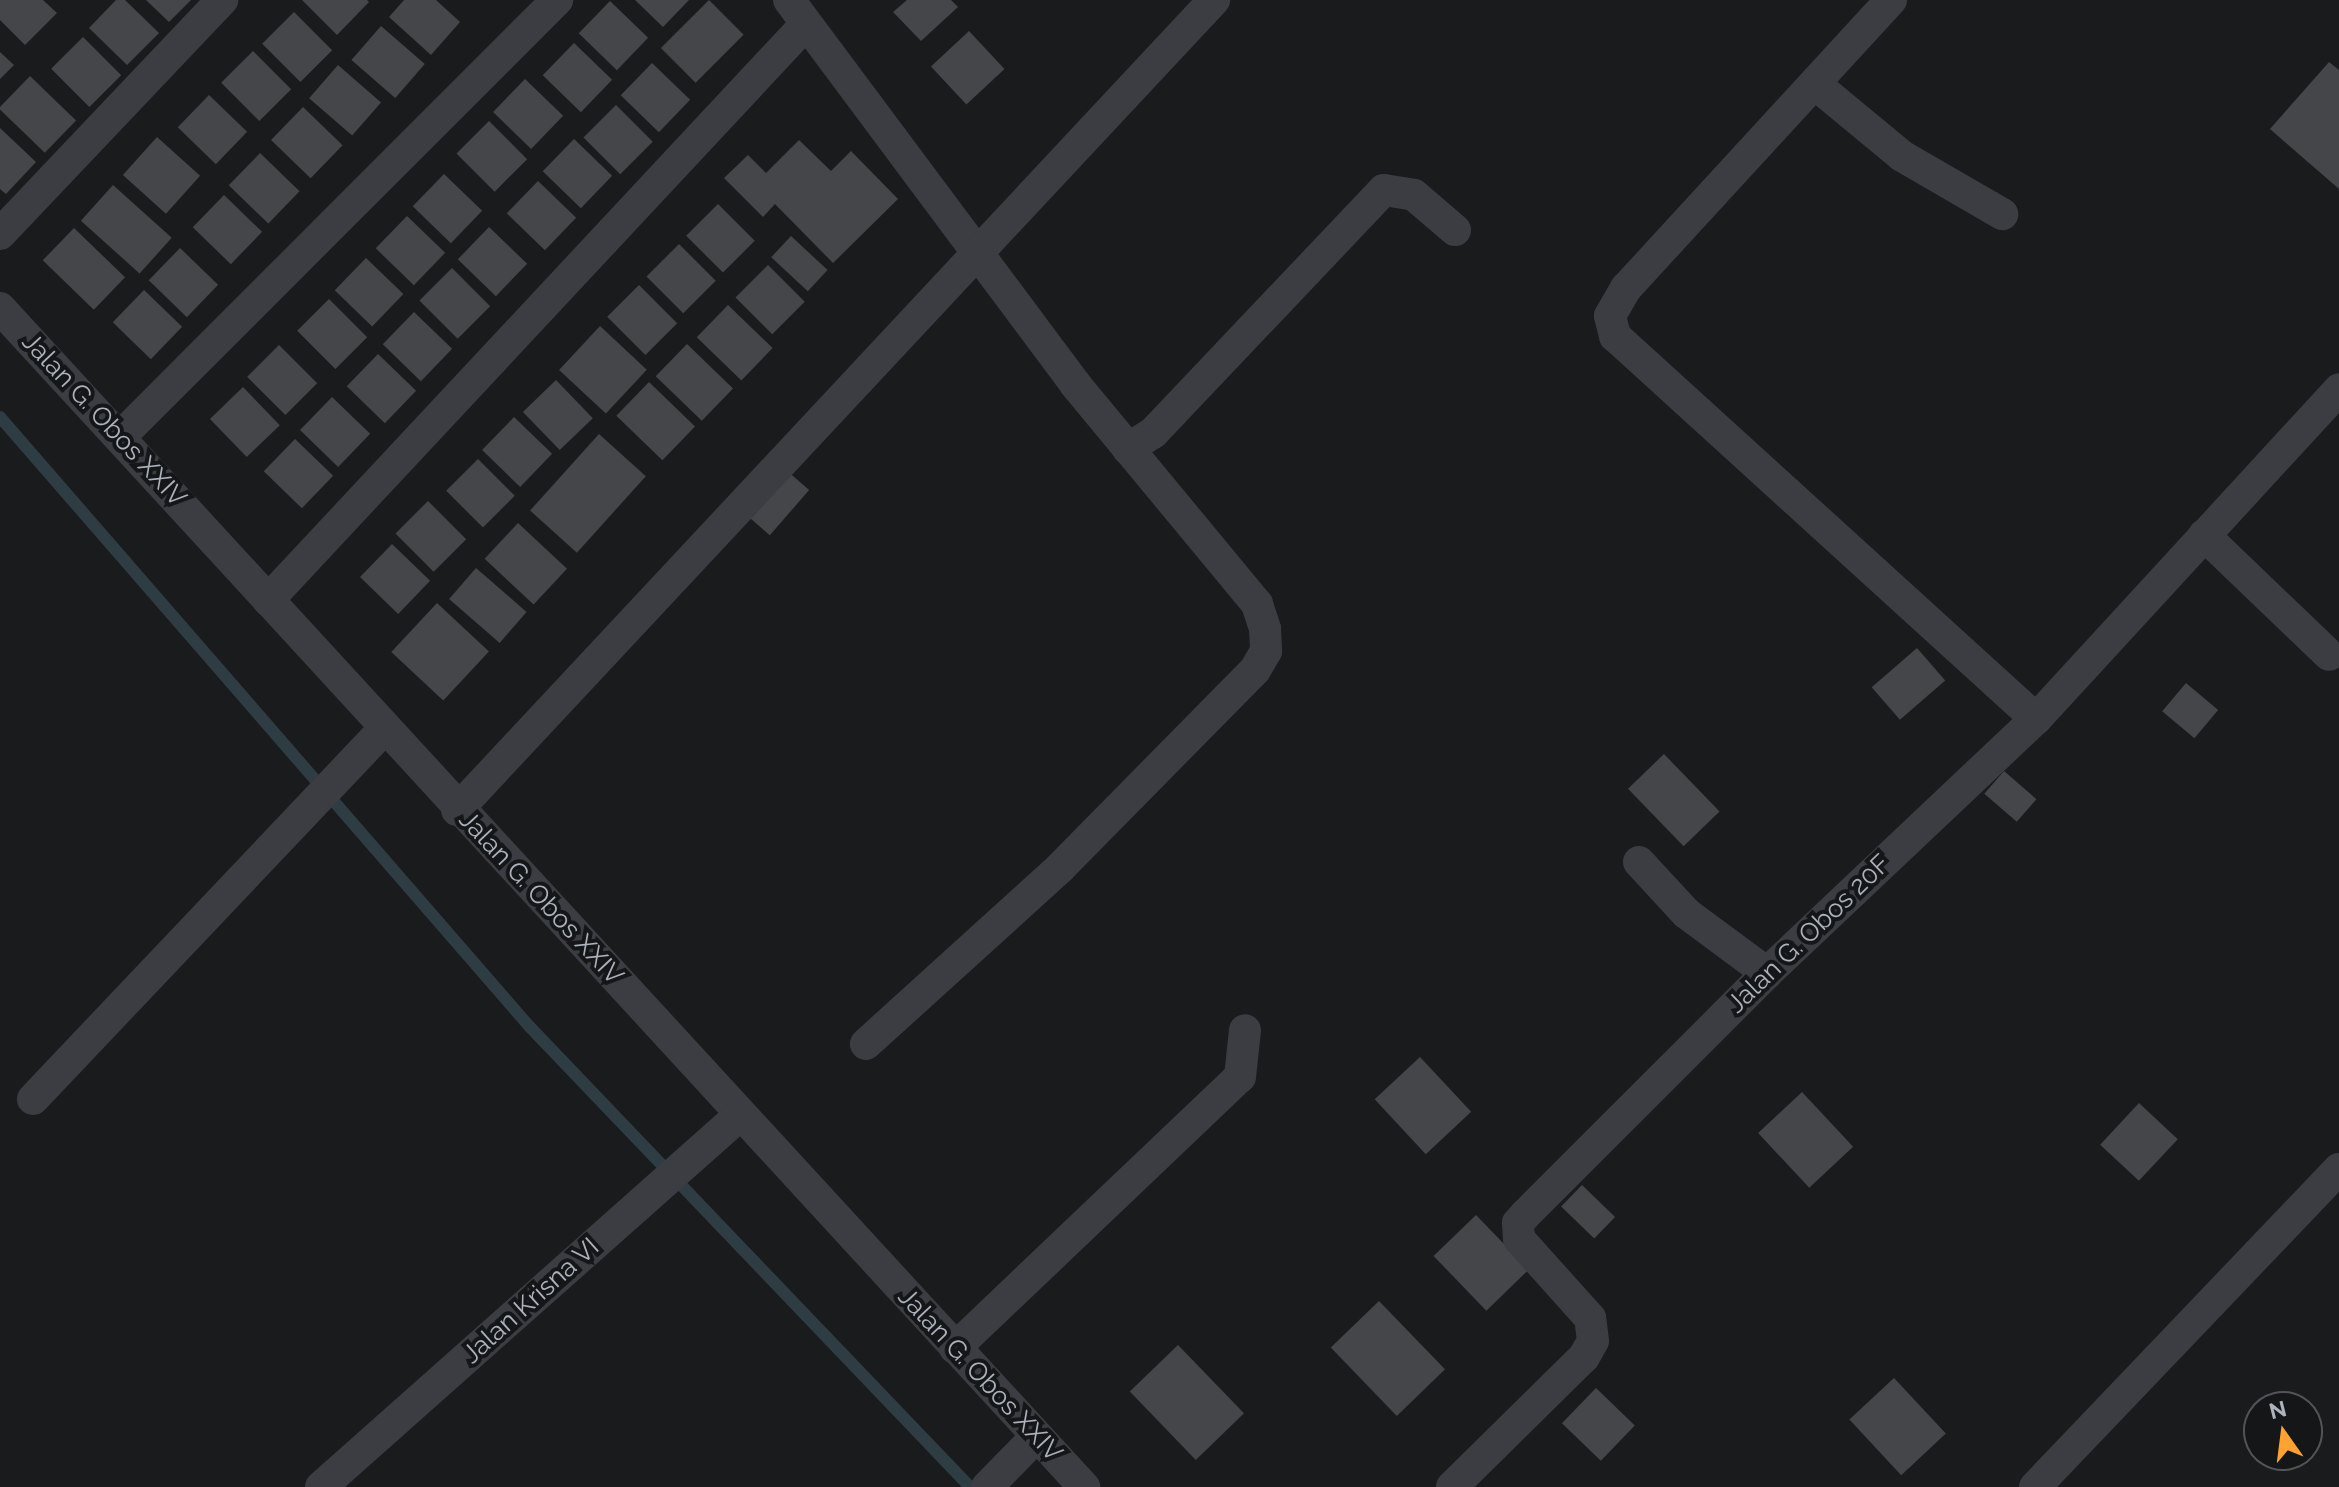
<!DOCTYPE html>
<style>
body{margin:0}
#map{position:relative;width:2339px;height:1487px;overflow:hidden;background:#1a1b1d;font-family:Raleway,sans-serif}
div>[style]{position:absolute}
.stream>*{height:12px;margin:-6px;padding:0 6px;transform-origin:6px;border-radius:6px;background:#2e3c43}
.building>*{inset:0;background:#44464a;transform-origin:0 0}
.street>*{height:32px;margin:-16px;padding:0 16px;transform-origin:16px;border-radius:16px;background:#3b3d43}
span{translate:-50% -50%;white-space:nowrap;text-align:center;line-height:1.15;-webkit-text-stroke:8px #151618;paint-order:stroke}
.street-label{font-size:26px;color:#acb3be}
.north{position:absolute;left:2243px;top:1391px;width:80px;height:80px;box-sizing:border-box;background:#151618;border:2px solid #51555a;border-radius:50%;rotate:346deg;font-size:22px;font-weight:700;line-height:32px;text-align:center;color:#acb3be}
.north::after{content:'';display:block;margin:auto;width:28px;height:36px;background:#ffa231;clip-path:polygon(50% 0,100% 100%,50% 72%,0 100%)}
</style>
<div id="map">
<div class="stream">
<i style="left:0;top:417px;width:807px;rotate:49.02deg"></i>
<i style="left:529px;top:1026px;width:638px;rotate:46.27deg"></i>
</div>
<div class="building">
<i style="clip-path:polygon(0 0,43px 0,57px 13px,25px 45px,0 20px)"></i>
<i style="clip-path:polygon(116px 0,125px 0,159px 33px,127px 65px,89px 28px)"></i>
<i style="clip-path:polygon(146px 0,191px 0,169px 22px)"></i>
<i style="clip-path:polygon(302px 0,367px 0,369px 2px,337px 35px)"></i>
<i style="clip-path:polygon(404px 0,436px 0,460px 22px,431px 55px,389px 17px)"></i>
<i style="clip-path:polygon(635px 0,689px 0,663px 27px)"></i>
<i style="left:709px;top:0;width:49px;height:68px;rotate:45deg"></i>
<i style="clip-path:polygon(907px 0,951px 0,958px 7px,921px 41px,893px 12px)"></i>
<i style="left:610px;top:1px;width:53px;height:45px;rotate:44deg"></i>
<i style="left:294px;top:12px;width:54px;height:45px;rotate:45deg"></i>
<i style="left:381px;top:26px;width:58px;height:45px;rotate:41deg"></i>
<i style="left:969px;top:31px;width:52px;height:52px;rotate:47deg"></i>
<i style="left:83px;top:37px;width:54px;height:45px;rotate:45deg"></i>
<i style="left:574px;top:43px;width:53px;height:45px;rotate:44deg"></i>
<i style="left:253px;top:51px;width:54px;height:45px;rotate:45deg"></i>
<i style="clip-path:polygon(0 52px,14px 65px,0 79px)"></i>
<i style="clip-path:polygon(2329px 62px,2339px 70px,2339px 189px,2270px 129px)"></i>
<i style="left:652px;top:63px;width:53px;height:45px;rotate:44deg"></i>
<i style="left:338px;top:65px;width:57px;height:44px;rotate:41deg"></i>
<i style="left:30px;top:76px;width:64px;height:45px;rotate:44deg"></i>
<i style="left:525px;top:79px;width:53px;height:46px;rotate:44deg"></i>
<i style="left:209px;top:95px;width:53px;height:45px;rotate:44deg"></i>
<i style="left:616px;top:105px;width:52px;height:46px;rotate:45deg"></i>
<i style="left:303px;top:107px;width:55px;height:46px;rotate:44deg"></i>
<i style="left:489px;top:121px;width:54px;height:46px;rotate:45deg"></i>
<i style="clip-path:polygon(0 128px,36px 162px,6px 194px,0 189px)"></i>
<i style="left:157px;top:137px;width:58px;height:51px;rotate:42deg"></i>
<i style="left:574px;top:139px;width:53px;height:45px;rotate:44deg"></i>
<i style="clip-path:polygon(799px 140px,831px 171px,851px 151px,898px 199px,833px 263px,775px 204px,763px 217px,724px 178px,748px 155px,766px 173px)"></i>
<i style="left:260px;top:153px;width:55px;height:45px;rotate:44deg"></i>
<i style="left:444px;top:174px;width:53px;height:45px;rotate:44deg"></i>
<i style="left:538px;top:181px;width:53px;height:45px;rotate:44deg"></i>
<i style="left:113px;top:185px;width:79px;height:48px;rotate:42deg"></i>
<i style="left:224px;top:195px;width:53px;height:45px;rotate:44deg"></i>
<i style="left:718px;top:204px;width:52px;height:45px;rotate:45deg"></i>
<i style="left:407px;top:216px;width:53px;height:45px;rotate:44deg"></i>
<i style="left:489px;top:227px;width:53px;height:45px;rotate:44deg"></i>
<i style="left:74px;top:228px;width:71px;height:45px;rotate:44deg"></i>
<i style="left:791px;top:236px;width:50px;height:29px;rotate:43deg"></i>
<i style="left:679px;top:244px;width:52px;height:46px;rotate:45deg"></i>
<i style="left:180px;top:248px;width:53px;height:45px;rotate:44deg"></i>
<i style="left:366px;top:258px;width:52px;height:45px;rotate:44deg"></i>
<i style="left:768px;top:265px;width:52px;height:46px;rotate:45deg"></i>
<i style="left:452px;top:268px;width:54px;height:46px;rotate:45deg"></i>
<i style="left:639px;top:285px;width:54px;height:45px;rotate:45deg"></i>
<i style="left:144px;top:290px;width:53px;height:45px;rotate:44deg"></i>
<i style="left:329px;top:299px;width:54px;height:45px;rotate:45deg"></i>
<i style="left:728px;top:305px;width:62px;height:45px;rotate:44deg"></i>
<i style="left:414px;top:312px;width:53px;height:45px;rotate:44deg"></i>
<i style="left:600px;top:326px;width:64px;height:60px;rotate:43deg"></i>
<i style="left:687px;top:344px;width:64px;height:45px;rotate:44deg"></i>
<i style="left:279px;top:345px;width:54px;height:45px;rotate:45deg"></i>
<i style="left:378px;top:354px;width:53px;height:45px;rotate:44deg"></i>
<i style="left:556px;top:380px;width:53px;height:46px;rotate:46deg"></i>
<i style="left:649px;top:382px;width:64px;height:47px;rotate:44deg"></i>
<i style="left:243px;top:387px;width:53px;height:46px;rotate:46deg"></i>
<i style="left:332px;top:397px;width:53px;height:46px;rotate:44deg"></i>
<i style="left:514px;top:417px;width:53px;height:46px;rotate:44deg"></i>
<i style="left:599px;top:434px;width:63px;height:103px;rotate:42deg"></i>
<i style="left:295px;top:439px;width:53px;height:45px;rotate:44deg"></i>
<i style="left:478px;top:459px;width:52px;height:45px;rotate:45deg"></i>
<i style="left:785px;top:469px;width:32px;height:60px;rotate:41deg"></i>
<i style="left:428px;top:501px;width:54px;height:46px;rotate:45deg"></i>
<i style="left:518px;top:523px;width:67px;height:49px;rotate:43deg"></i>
<i style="left:392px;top:544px;width:53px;height:46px;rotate:44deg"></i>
<i style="left:476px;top:568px;width:67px;height:41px;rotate:41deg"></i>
<i style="left:437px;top:603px;width:71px;height:67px;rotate:43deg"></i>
<i style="left:1917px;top:648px;width:43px;height:60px;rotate:49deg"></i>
<i style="left:2186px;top:683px;width:42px;height:37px;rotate:40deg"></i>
<i style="left:1664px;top:754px;width:80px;height:50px;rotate:46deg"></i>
<i style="left:2004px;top:771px;width:43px;height:30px;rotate:41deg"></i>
<i style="left:1420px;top:1057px;width:75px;height:62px;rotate:47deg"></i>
<i style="left:1802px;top:1092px;width:75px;height:60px;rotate:47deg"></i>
<i style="left:2139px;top:1103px;width:53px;height:57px;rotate:43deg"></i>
<i style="left:1582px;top:1185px;width:46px;height:30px;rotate:44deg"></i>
<i style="left:1476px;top:1215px;width:76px;height:59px;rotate:46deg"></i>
<i style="left:1379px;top:1301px;width:95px;height:67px;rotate:46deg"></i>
<i style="left:1178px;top:1345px;width:95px;height:67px;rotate:46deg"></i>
<i style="left:1894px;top:1378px;width:76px;height:61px;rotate:47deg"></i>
<i style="left:1596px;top:1388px;width:54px;height:49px;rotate:44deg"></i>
</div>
<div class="street">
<i style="left:789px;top:0;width:479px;rotate:53.3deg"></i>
<i style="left:1075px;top:384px;width:286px;rotate:50.4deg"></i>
<i style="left:1257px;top:604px;width:26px;rotate:72deg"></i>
<i style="left:1265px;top:629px;width:22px;rotate:87deg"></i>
<i style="left:1266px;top:651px;width:22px;rotate:120deg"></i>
<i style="left:1255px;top:670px;width:278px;rotate:134.6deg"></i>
<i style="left:1060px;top:868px;width:262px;rotate:137.8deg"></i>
<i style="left:1891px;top:0;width:391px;rotate:132.6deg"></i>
<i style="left:1626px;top:288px;width:32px;rotate:120deg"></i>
<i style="left:1610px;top:316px;width:21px;rotate:76deg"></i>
<i style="left:1615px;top:336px;width:569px;rotate:42.29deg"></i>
<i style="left:1815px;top:84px;width:113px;rotate:39.6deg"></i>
<i style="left:1902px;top:156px;width:116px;rotate:30.1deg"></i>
<i style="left:0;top:234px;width:323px;rotate:-46.5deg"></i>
<i style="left:0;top:308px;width:1602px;rotate:47.4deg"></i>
<i style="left:121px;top:436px;width:617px;rotate:-45deg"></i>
<i style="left:1128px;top:449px;width:30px;rotate:-33deg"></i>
<i style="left:1153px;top:433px;width:335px;rotate:-46.5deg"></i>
<i style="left:1384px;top:190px;width:30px;rotate:9deg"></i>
<i style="left:1414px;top:195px;width:54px;rotate:40.5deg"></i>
<i style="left:2204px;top:535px;width:173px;rotate:43.8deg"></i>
<i style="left:268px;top:600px;width:788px;rotate:-46.95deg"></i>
<i style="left:457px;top:810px;width:1109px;rotate:-46.94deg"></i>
<i style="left:1639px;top:862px;width:69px;rotate:47.3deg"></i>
<i style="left:1686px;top:913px;width:101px;rotate:36.5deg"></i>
<i style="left:33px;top:1099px;width:511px;rotate:-46.51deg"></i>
<i style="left:955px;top:1348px;width:393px;rotate:-43.6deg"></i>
<i style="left:1240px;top:1077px;width:47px;rotate:-83.9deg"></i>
<i style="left:321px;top:1487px;width:560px;rotate:-41.6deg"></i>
<i style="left:987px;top:1487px;width:71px;rotate:-45.6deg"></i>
<i style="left:1452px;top:1487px;width:185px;rotate:-44.6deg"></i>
<i style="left:1584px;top:1357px;width:18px;rotate:-61deg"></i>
<i style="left:1593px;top:1341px;width:23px;rotate:-97deg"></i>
<i style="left:1590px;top:1318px;width:106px;rotate:-131.9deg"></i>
<i style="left:1519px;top:1239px;width:16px;rotate:-94deg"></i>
<i style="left:1518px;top:1223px;width:11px;rotate:-49deg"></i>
<i style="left:1525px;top:1215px;width:342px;rotate:-45deg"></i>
<i style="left:1767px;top:973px;width:370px;rotate:-43.4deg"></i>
<i style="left:2036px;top:719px;width:448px;rotate:-47.4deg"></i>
<i style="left:2035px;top:1487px;width:440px;rotate:-46.3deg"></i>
</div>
<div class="street-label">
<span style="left:104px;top:420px;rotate:47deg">Jalan G. Obos XXIV</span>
<span style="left:541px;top:898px;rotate:47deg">Jalan G. Obos XXIV</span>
<span style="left:1809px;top:934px;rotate:-44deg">Jalan G. Obos 20F</span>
<span style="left:531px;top:1301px;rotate:-42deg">Jalan Krisna VI</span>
<span style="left:980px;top:1375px;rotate:47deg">Jalan G. Obos XXIV</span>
</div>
<div class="north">N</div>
</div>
